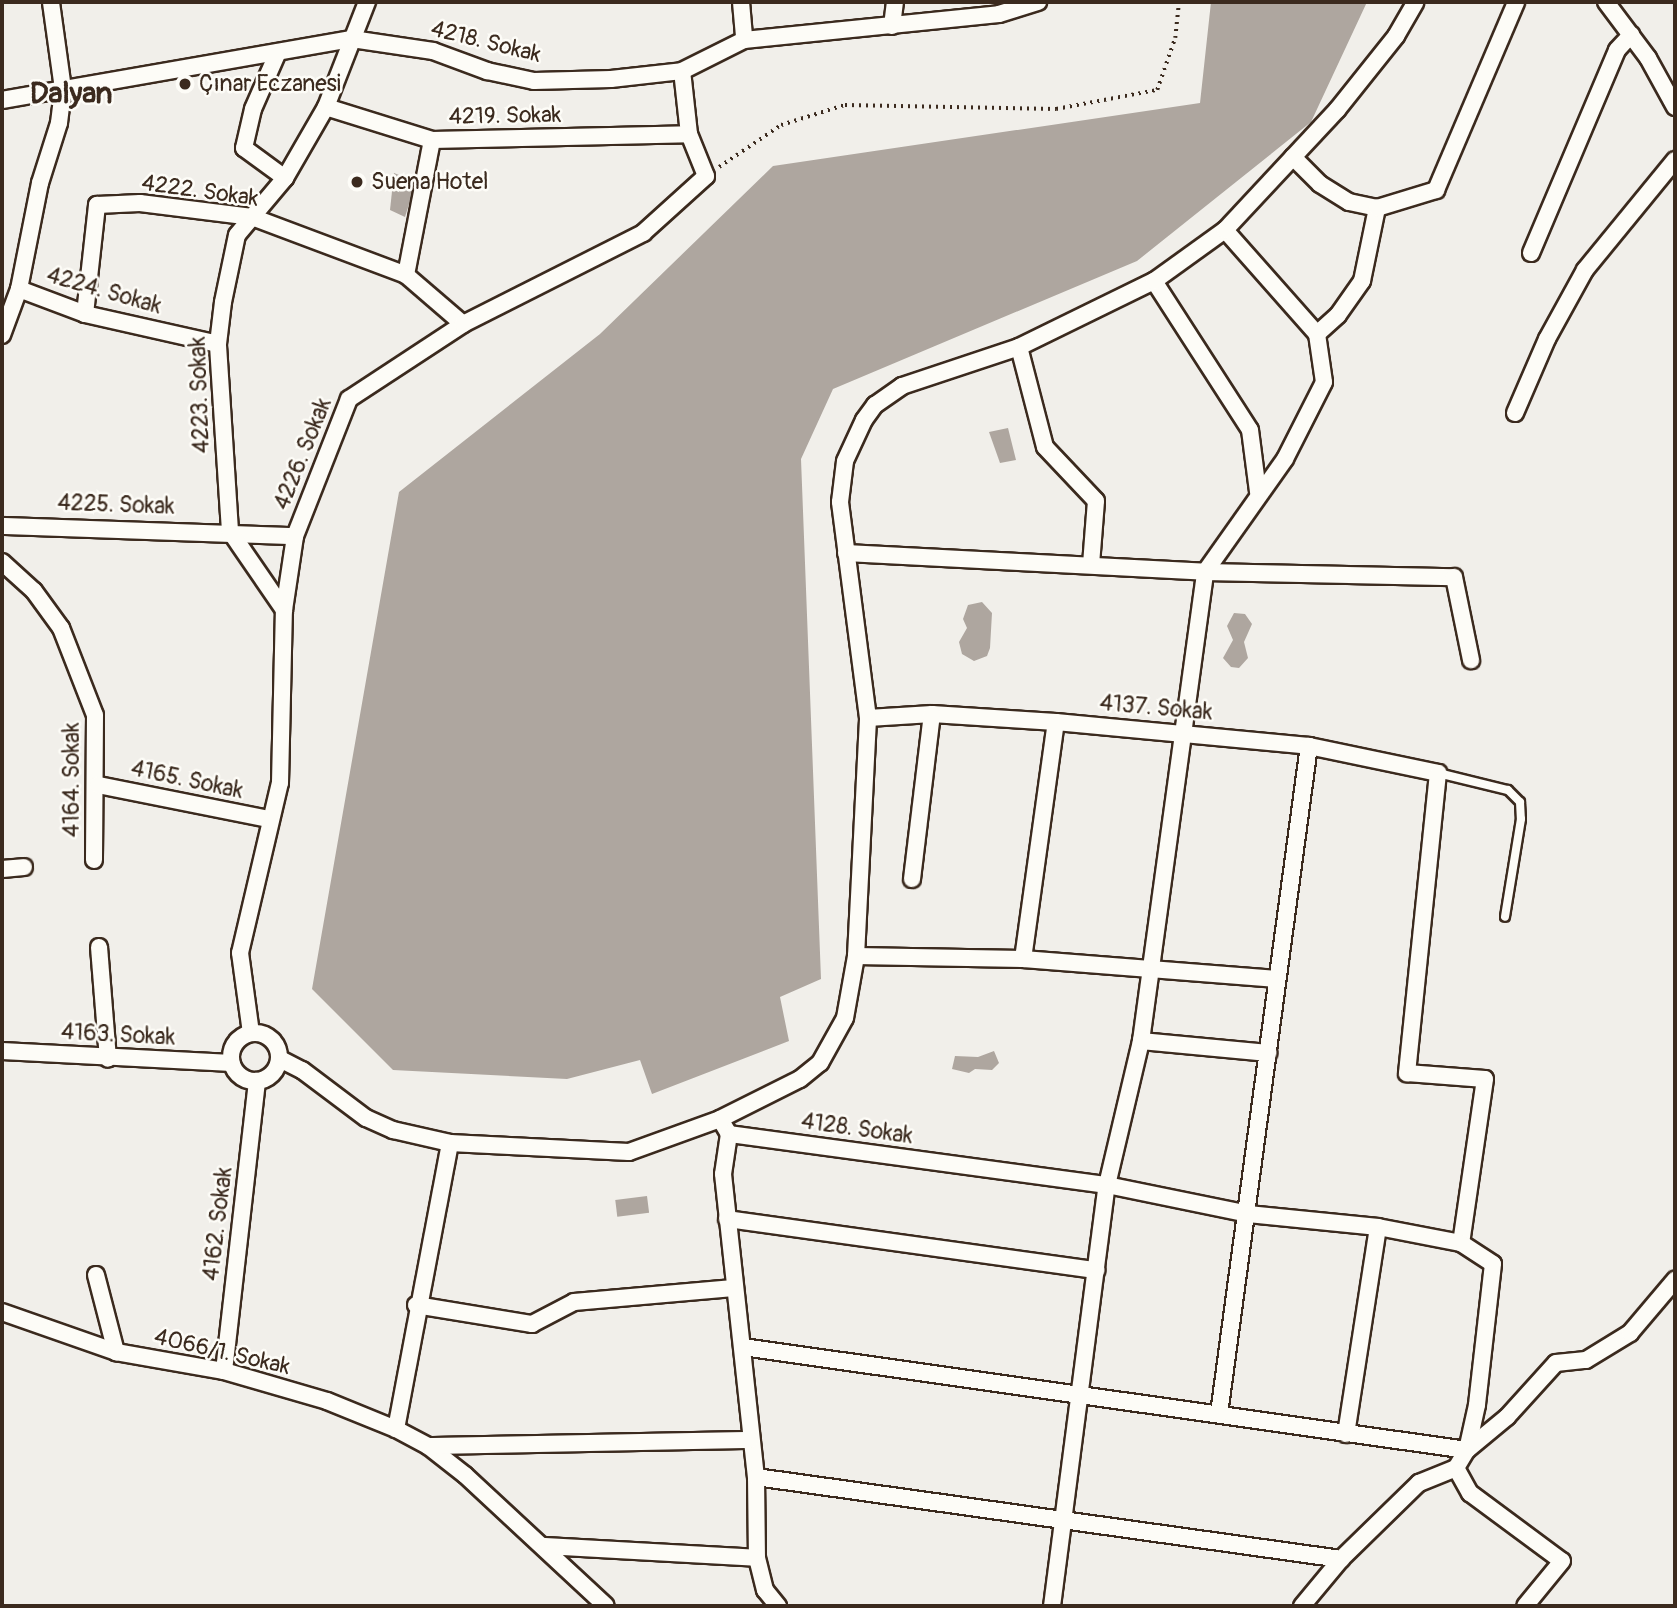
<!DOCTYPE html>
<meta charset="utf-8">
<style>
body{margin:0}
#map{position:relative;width:1677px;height:1608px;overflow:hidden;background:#f1efea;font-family:Pangolin,sans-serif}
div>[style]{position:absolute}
.water>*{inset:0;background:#aea69f;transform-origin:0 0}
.path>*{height:3.5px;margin-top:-1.75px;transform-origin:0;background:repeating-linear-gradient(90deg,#3b2a1e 0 2px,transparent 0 7px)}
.roads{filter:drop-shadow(2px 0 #3b2a1e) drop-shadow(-2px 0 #3b2a1e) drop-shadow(0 2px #3b2a1e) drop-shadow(0 -2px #3b2a1e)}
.lane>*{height:8px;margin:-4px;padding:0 4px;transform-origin:4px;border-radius:4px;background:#fdfcf7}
.street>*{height:16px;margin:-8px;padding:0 8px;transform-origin:8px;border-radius:8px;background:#fdfcf7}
.street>.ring{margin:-8px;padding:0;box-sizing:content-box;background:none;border:16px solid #fdfcf7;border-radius:50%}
.dots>*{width:19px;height:19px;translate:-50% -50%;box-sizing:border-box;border:4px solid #fdfcf7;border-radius:50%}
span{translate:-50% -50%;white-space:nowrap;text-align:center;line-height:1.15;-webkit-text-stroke:5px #fdfcf7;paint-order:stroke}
.street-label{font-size:23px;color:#3b2a1e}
.poi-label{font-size:23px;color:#3b2a1e}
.left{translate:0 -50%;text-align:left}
.district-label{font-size:30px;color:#3b2a1e;font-weight:700}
.frame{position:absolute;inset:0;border:4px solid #3b2a1e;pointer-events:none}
</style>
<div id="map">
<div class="water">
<i style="clip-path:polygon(1211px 2px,1367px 2px,1311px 122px,1137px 261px,833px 389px,801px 459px,821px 979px,780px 997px,789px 1041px,652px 1094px,640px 1060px,567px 1079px,393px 1070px,312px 989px,399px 492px,600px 334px,773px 166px,1200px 103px)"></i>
<i style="clip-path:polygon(394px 173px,416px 182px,405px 217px,390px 210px)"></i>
<i style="clip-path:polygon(1008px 428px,1016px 460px,1000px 463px,989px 432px)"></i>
<i style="clip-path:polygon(982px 602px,992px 613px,990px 648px,987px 656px,974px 661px,962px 654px,959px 642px,967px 628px,963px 619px,968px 605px)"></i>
<i style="clip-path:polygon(1234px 613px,1245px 614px,1252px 624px,1244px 642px,1248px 658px,1239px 668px,1231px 667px,1223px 658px,1233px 640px,1227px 626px)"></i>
<i style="clip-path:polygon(994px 1051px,999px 1063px,992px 1070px,975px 1069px,969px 1073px,952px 1069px,955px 1056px,978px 1057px)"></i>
<i style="left:647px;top:1196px;width:17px;height:32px;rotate:83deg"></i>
</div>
<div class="path">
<i style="left:719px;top:167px;width:75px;rotate:-34.1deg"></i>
<i style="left:781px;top:125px;width:67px;rotate:-17.4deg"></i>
<i style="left:845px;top:105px;width:211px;rotate:1.1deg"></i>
<i style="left:1056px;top:109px;width:103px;rotate:-10.7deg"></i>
<i style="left:1157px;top:90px;width:55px;rotate:-70.9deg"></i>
<i style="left:1175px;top:38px;width:36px;rotate:-84deg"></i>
</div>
<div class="roads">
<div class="lane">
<i style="left:1438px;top:773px;width:72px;rotate:13.7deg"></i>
<i style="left:1508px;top:790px;width:17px;rotate:45deg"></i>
<i style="left:1520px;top:802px;width:17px;rotate:87deg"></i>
<i style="left:1521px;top:819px;width:99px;rotate:99.3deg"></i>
</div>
<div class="street">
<i style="left:741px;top:2px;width:38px;rotate:85deg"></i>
<i style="left:1606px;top:2px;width:70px;rotate:53.1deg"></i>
<i style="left:1648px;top:58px;width:56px;rotate:61.1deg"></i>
<i style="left:892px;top:26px;width:24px;rotate:-83deg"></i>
<i style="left:278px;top:52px;width:62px;rotate:113.7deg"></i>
<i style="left:253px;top:109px;width:40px;rotate:103deg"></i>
<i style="left:244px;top:148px;width:51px;rotate:36.2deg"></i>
<i style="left:2px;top:100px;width:355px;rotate:-9.9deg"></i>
<i style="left:352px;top:39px;width:82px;rotate:8.4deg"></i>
<i style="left:433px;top:51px;width:58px;rotate:20.3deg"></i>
<i style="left:487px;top:71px;width:48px;rotate:12deg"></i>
<i style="left:534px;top:81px;width:77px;rotate:-1.5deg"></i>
<i style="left:611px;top:79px;width:71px;rotate:-6.4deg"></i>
<i style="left:682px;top:71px;width:69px;rotate:-26.6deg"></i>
<i style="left:744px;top:40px;width:256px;rotate:-5.8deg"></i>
<i style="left:999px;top:14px;width:41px;rotate:-17.1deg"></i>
<i style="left:326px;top:107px;width:111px;rotate:17.3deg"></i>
<i style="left:432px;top:140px;width:257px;rotate:-1.3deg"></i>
<i style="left:1293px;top:157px;width:38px;rotate:45deg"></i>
<i style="left:1320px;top:184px;width:34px;rotate:32deg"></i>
<i style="left:1349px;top:202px;width:29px;rotate:12deg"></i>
<i style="left:1225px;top:230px;width:139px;rotate:48.5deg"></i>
<i style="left:1531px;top:253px;width:220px;rotate:-67deg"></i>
<i style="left:1617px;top:50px;width:21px;rotate:-47deg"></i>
<i style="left:406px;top:275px;width:137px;rotate:-79.1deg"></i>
<i style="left:1154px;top:281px;width:177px;rotate:57.2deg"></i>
<i style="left:1250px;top:430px;width:63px;rotate:82.6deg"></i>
<i style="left:19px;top:289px;width:71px;rotate:20.7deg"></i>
<i style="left:85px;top:314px;width:136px;rotate:12.7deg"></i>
<i style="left:85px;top:314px;width:110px;rotate:-83.7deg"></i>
<i style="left:97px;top:205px;width:43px;rotate:-2.7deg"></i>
<i style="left:140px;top:203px;width:113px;rotate:7.1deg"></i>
<i style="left:252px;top:217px;width:165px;rotate:20.6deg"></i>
<i style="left:406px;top:275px;width:75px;rotate:40.7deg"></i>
<i style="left:2px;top:335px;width:49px;rotate:-69.7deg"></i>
<i style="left:19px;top:289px;width:108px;rotate:-78.8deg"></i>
<i style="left:40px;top:183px;width:63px;rotate:-72.4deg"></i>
<i style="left:59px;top:123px;width:34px;rotate:-83deg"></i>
<i style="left:63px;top:89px;width:88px;rotate:-97.9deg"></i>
<i style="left:1019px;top:347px;width:103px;rotate:75.4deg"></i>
<i style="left:1045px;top:447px;width:74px;rotate:46.6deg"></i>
<i style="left:1096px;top:501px;width:64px;rotate:94.5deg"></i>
<i style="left:1515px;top:413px;width:81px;rotate:-66.6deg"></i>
<i style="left:1547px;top:339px;width:79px;rotate:-61.2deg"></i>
<i style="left:1585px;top:270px;width:142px;rotate:-50.7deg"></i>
<i style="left:2px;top:526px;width:293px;rotate:2deg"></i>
<i style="left:846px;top:553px;width:360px;rotate:3deg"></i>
<i style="left:1205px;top:572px;width:249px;rotate:1.2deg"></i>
<i style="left:1454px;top:577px;width:85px;rotate:78.4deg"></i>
<i style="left:2px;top:562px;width:43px;rotate:42.2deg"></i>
<i style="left:34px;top:591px;width:46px;rotate:53.9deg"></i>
<i style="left:61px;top:628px;width:93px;rotate:68.7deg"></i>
<i style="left:95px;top:715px;width:145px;rotate:90.4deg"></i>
<i style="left:284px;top:610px;width:96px;rotate:-124.4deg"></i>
<i style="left:230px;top:531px;width:187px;rotate:-93.7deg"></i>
<i style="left:218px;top:344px;width:42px;rotate:-83.2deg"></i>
<i style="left:223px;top:302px;width:68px;rotate:-78.2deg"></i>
<i style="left:237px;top:235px;width:75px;rotate:-49.9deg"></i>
<i style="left:285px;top:178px;width:82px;rotate:-60deg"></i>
<i style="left:326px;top:107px;width:113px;rotate:-68.7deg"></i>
<i style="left:868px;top:718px;width:64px;rotate:-3.6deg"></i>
<i style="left:932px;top:714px;width:124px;rotate:3.7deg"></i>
<i style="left:1056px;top:722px;width:254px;rotate:5.4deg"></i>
<i style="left:1309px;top:746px;width:132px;rotate:11.8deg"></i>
<i style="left:1438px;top:773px;width:302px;rotate:95.9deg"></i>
<i style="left:1407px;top:1073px;width:78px;rotate:4.4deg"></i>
<i style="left:1485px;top:1079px;width:166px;rotate:98.3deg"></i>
<i style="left:98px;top:785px;width:173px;rotate:11.3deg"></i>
<i style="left:2px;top:869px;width:22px;rotate:-5deg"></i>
<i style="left:912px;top:879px;width:166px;rotate:-83.1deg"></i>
<i style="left:99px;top:947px;width:112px;rotate:85.4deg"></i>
<i style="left:856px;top:956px;width:167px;rotate:1deg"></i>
<i style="left:1023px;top:959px;width:255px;rotate:4.5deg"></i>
<i style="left:1023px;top:959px;width:239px;rotate:-82.1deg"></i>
<i class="ring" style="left:231px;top:1033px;width:32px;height:32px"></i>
<i style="left:251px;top:1033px;width:81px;rotate:-97.8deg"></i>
<i style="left:240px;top:953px;width:175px;rotate:-76.8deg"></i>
<i style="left:280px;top:783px;width:173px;rotate:-88.7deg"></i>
<i style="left:284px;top:610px;width:75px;rotate:-81.5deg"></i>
<i style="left:295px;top:536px;width:147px;rotate:-68.5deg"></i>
<i style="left:349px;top:399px;width:136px;rotate:-33.3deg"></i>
<i style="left:463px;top:324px;width:202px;rotate:-26.8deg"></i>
<i style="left:643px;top:233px;width:85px;rotate:-42.1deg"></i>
<i style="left:706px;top:176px;width:45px;rotate:-112deg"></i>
<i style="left:689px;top:134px;width:63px;rotate:-96.3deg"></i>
<i style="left:1141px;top:1041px;width:128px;rotate:5.4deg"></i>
<i style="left:2px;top:1051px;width:230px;rotate:3deg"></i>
<i style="left:280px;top:1059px;width:25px;rotate:27deg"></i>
<i style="left:302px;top:1070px;width:80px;rotate:36.9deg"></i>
<i style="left:366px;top:1118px;width:30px;rotate:24deg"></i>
<i style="left:393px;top:1130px;width:58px;rotate:12.8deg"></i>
<i style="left:450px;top:1143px;width:179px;rotate:2.9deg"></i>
<i style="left:629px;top:1152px;width:97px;rotate:-19.9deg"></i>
<i style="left:720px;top:1119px;width:17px;rotate:59deg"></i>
<i style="left:729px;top:1134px;width:381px;rotate:7.7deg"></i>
<i style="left:1107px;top:1185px;width:144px;rotate:11.6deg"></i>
<i style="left:1248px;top:1214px;width:131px;rotate:5.7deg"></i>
<i style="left:1378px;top:1227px;width:85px;rotate:10.9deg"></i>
<i style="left:1461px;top:1243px;width:38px;rotate:33deg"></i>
<i style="left:1493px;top:1264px;width:142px;rotate:96.5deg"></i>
<i style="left:1477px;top:1405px;width:46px;rotate:102.5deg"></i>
<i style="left:720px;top:1119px;width:89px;rotate:-26.6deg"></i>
<i style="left:800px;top:1079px;width:26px;rotate:-39deg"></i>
<i style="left:820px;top:1063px;width:51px;rotate:-60.9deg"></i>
<i style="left:845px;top:1018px;width:63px;rotate:-79.9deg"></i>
<i style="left:856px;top:956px;width:238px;rotate:-87.1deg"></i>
<i style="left:868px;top:718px;width:218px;rotate:-97.4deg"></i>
<i style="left:840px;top:502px;width:41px;rotate:-83deg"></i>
<i style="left:845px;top:461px;width:45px;rotate:-65.1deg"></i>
<i style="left:864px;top:420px;width:19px;rotate:-54deg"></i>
<i style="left:875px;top:405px;width:33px;rotate:-35deg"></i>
<i style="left:902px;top:386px;width:123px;rotate:-18.4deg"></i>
<i style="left:1019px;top:347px;width:150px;rotate:-26.1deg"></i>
<i style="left:1154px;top:281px;width:87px;rotate:-35.7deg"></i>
<i style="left:1225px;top:230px;width:164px;rotate:-47deg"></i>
<i style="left:1337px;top:110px;width:95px;rotate:-51.4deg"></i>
<i style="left:1396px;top:36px;width:39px;rotate:-60deg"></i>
<i style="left:729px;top:1134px;width:40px;rotate:98.5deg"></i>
<i style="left:723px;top:1174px;width:305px;rotate:83.8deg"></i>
<i style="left:756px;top:1477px;width:81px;rotate:89.3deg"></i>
<i style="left:757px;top:1558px;width:33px;rotate:76deg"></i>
<i style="left:765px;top:1590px;width:21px;rotate:51deg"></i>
<i style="left:727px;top:1219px;width:373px;rotate:7.9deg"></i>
<i style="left:96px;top:1275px;width:80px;rotate:75.4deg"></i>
<i style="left:416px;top:1305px;width:118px;rotate:9.3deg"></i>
<i style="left:532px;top:1324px;width:47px;rotate:-27.6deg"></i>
<i style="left:574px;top:1302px;width:160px;rotate:-5deg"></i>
<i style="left:2px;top:1312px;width:121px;rotate:19.3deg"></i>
<i style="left:116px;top:1352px;width:110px;rotate:10deg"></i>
<i style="left:224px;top:1371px;width:107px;rotate:16.2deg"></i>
<i style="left:327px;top:1401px;width:74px;rotate:22.1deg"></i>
<i style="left:396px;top:1429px;width:36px;rotate:28deg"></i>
<i style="left:428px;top:1446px;width:47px;rotate:38.1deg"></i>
<i style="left:465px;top:1475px;width:192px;rotate:42.9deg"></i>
<i style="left:743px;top:1347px;width:731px;rotate:8.1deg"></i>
<i style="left:224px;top:1371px;width:292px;rotate:-83.5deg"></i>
<i style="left:1219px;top:1414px;width:674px;rotate:-82.33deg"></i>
<i style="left:396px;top:1429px;width:291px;rotate:-79.3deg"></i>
<i style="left:1346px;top:1434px;width:209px;rotate:-81.2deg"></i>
<i style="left:428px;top:1446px;width:322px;rotate:-1.1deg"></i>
<i style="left:1456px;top:1468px;width:29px;rotate:61deg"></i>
<i style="left:1470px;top:1493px;width:114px;rotate:36.5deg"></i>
<i style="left:1562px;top:1561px;width:58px;rotate:129.4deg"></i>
<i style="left:756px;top:1477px;width:591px;rotate:7.98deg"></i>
<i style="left:544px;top:1546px;width:213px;rotate:3.2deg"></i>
<i style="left:1052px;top:1606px;width:425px;rotate:-82.6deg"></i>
<i style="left:1107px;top:1185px;width:148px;rotate:-76.7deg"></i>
<i style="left:1141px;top:1041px;width:473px;rotate:-82.2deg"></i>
<i style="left:1205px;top:572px;width:138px;rotate:-54.7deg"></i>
<i style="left:1285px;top:459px;width:86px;rotate:-63.1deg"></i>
<i style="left:1324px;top:382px;width:49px;rotate:-98.3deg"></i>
<i style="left:1317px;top:334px;width:28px;rotate:-42deg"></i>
<i style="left:1338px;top:315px;width:42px;rotate:-54.8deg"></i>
<i style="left:1362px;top:281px;width:75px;rotate:-78.4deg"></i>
<i style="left:1377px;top:208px;width:62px;rotate:-17deg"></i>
<i style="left:1436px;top:190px;width:204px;rotate:-66.9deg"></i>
<i style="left:1302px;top:1606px;width:61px;rotate:-50.3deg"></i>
<i style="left:1341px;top:1559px;width:109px;rotate:-44.3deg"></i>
<i style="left:1419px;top:1483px;width:40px;rotate:-22deg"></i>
<i style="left:1456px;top:1468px;width:21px;rotate:-59deg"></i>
<i style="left:1467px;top:1450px;width:52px;rotate:-39.5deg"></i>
<i style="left:1507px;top:1417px;width:73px;rotate:-47.8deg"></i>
<i style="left:1556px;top:1363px;width:30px;rotate:-6deg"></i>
<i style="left:1586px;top:1360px;width:52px;rotate:-31.5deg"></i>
<i style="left:1630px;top:1333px;width:70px;rotate:-49.7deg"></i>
</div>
</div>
<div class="dots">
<i style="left:185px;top:84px;background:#3b2a1e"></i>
<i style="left:357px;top:182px;background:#3b2a1e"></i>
</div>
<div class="street-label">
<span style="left:486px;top:42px;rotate:14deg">4218. Sokak</span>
<span style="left:505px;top:116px;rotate:-1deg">4219. Sokak</span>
<span style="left:200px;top:191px;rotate:8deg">4222. Sokak</span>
<span style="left:104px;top:291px;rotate:16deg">4224. Sokak</span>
<span style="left:200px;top:395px;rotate:-92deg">4223. Sokak</span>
<span style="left:303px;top:454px;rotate:-68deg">4226. Sokak</span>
<span style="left:116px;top:505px;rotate:2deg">4225. Sokak</span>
<span style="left:1156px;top:708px;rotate:5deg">4137. Sokak</span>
<span style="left:72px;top:780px;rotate:-90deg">4164. Sokak</span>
<span style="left:187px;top:780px;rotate:12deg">4165. Sokak</span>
<span style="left:118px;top:1035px;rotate:3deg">4163. Sokak</span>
<span style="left:857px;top:1129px;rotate:8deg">4128. Sokak</span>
<span style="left:218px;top:1224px;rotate:-83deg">4162. Sokak</span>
<span style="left:222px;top:1352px;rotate:13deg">4066/1. Sokak</span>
</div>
<div class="poi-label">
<span class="left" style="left:199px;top:84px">Çınar Eczanesi</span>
<span class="left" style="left:371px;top:182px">Suena Hotel</span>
</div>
<div class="district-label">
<span style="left:71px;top:94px">Dalyan</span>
</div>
<div class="frame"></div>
</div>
